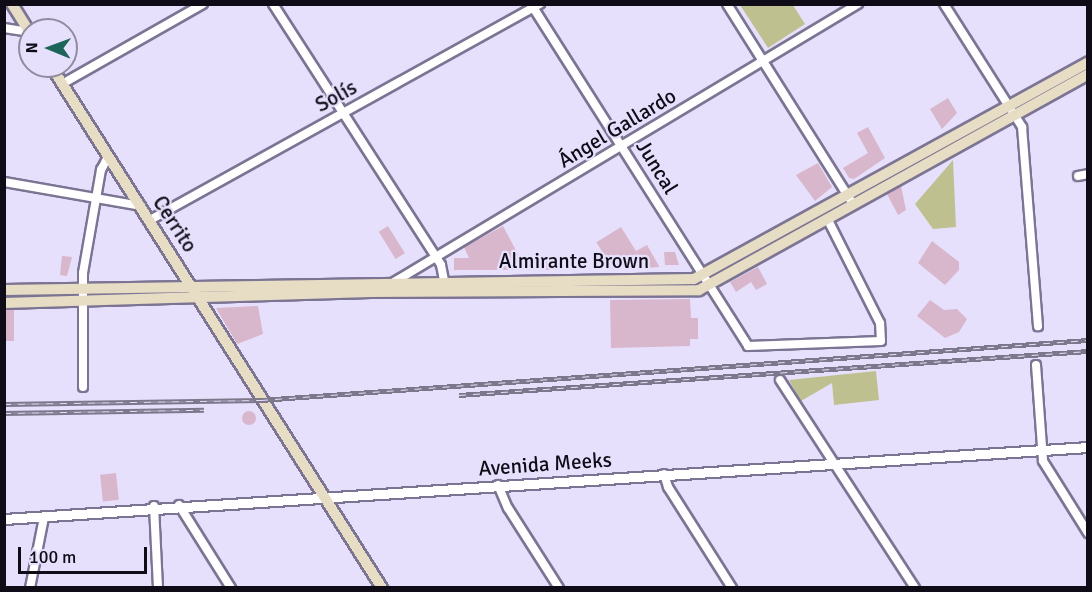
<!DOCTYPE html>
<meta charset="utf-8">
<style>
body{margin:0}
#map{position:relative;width:1092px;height:592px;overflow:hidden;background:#e7e0fc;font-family:Signika,sans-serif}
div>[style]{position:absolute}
.green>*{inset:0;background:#bec18f}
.building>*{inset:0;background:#d8b6cb;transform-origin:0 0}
.round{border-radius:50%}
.roads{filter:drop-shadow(2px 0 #7c7493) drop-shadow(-2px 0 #7c7493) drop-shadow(0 2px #7c7493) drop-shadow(0 -2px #7c7493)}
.minor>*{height:8px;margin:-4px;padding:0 4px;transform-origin:4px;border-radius:4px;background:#fff}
.tertiary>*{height:9px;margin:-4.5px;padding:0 4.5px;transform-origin:4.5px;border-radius:4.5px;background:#fff}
.secondary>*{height:10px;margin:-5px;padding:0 5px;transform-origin:5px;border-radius:5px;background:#e7dcc4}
.rail>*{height:4.5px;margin-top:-2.25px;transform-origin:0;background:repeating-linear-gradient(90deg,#e7e0fc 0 7px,#7c778b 0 14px);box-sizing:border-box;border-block:2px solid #7c778b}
span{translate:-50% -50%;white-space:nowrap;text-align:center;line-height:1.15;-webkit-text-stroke:4.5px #e7e0fc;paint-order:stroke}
.street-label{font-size:21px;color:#0f0c17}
.frame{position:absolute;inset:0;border:6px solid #0f0c17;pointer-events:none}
.north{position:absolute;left:18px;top:18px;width:60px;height:60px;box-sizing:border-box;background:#e7e0fc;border:2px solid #918ba0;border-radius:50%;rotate:271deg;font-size:16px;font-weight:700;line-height:24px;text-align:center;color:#0f0c17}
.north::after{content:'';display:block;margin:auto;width:21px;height:27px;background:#1d655a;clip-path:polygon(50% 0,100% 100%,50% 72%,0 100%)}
.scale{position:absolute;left:18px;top:547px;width:129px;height:27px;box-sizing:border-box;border:3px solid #0f0c17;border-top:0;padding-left:8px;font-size:18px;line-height:21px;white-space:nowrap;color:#0f0c17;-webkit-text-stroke:4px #e7e0fc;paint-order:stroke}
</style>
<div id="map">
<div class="green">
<i style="clip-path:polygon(740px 5px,793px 5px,805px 24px,768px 48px)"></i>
<i style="clip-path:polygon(953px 160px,956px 227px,933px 229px,915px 204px)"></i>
<i style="clip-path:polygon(876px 371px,879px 400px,834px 405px,832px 383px,801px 401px,789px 380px)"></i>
</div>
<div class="building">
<i style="clip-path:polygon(948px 98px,957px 113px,942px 129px,930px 109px)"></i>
<i style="clip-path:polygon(868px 127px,885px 158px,854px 179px,849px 178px,843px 168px,868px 153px,857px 133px)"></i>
<i style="clip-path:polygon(818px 163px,832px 187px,815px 201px,796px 175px)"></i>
<i style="clip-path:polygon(901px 186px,906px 210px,898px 215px,887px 194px)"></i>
<i style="left:388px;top:226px;width:32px;height:11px;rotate:58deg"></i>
<i style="clip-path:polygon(503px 226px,519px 256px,546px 257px,556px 270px,454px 270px,454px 258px,469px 258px,464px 247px)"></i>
<i style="left:621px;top:227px;width:32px;height:29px;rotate:58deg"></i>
<i style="clip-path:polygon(932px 241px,959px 262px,959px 270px,945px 285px,918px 263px)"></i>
<i style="clip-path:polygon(647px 245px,659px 266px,659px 267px,646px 268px,636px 251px)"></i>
<i style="clip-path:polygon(664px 252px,675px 252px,679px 265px,665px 265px)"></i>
<i style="clip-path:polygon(62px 256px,72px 257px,67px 276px,60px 275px)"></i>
<i style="clip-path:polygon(758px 267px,767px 284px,756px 290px,751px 282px,736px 292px,730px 282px)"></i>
<i style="clip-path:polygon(690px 299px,691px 318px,698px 318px,698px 339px,690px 339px,690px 346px,611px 348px,610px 300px)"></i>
<i style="clip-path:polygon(930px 300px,944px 310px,957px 309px,967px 319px,959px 332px,945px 338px,917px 316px)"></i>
<i style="clip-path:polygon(258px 306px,263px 334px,237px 344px,216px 308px)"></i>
<i style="left:4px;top:310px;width:10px;height:31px"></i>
<i class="round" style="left:242px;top:411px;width:14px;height:14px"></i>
<i style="left:116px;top:473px;width:27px;height:16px;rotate:84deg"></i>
</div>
<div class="roads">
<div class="minor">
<i style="left:273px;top:4px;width:310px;rotate:57.2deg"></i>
<i style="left:441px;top:265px;width:20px;rotate:79deg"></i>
<i style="left:531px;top:4px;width:405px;rotate:57.6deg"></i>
<i style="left:748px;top:346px;width:133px;rotate:-2.2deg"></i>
<i style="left:881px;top:341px;width:18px;rotate:-93deg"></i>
<i style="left:880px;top:323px;width:115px;rotate:-116.8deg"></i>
<i style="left:727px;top:4px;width:231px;rotate:57.8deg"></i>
<i style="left:944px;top:4px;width:146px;rotate:57.6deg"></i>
<i style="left:1022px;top:127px;width:200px;rotate:85.4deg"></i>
<i style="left:4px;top:28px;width:25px;rotate:9deg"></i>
<i style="left:62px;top:84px;width:162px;rotate:-29.6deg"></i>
<i style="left:1078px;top:176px;width:10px;rotate:-11deg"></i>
<i style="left:4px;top:182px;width:139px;rotate:9.9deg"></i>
<i style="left:150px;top:220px;width:446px;rotate:-29deg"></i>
<i style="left:394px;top:282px;width:541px;rotate:-30.93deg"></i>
<i style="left:1036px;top:365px;width:96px;rotate:85.8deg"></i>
<i style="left:1043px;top:461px;width:85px;rotate:58deg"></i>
<i style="left:780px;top:380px;width:248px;rotate:57deg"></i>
<i style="left:83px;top:387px;width:114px;rotate:-90deg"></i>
<i style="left:83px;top:273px;width:105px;rotate:-80.1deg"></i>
<i style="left:101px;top:170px;width:15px;rotate:-62deg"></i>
<i style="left:664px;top:474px;width:14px;rotate:73deg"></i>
<i style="left:668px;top:487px;width:120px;rotate:57.6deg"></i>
<i style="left:498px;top:485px;width:25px;rotate:67deg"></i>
<i style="left:508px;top:508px;width:95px;rotate:57.5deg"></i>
<i style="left:179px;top:505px;width:98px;rotate:57.9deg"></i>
<i style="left:154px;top:506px;width:82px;rotate:87.2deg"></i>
<i style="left:30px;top:588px;width:72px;rotate:-78.8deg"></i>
</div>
<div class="tertiary">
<i style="left:4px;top:519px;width:1086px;rotate:-3.8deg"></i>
</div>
<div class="secondary">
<i style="left:12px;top:4px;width:34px;rotate:58deg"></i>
<i style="left:51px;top:66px;width:618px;rotate:57.62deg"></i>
<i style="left:4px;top:290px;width:690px;rotate:-0.91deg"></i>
<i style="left:694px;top:279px;width:450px;rotate:-28.8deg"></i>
<i style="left:4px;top:303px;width:367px;rotate:-1.7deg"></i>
<i style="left:371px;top:292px;width:328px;rotate:-0.3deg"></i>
<i style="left:699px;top:290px;width:445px;rotate:-29deg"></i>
</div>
</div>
<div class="rail">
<i style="left:459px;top:395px;width:631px;rotate:-4deg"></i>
<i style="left:4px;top:404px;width:257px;rotate:-0.9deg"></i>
<i style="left:261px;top:400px;width:829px;rotate:-4.15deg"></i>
<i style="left:4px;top:413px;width:200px;rotate:-0.9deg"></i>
</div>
<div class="street-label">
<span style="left:336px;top:96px;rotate:-29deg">Solís</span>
<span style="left:617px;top:128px;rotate:-31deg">Ángel Gallardo</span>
<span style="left:657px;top:167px;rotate:58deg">Juncal</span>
<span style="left:175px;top:224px;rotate:57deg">Cerrito</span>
<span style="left:574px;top:261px">Almirante Brown</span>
<span style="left:545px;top:464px;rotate:-4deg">Avenida Meeks</span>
</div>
<div class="frame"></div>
<div class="north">N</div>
<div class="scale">100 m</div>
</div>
